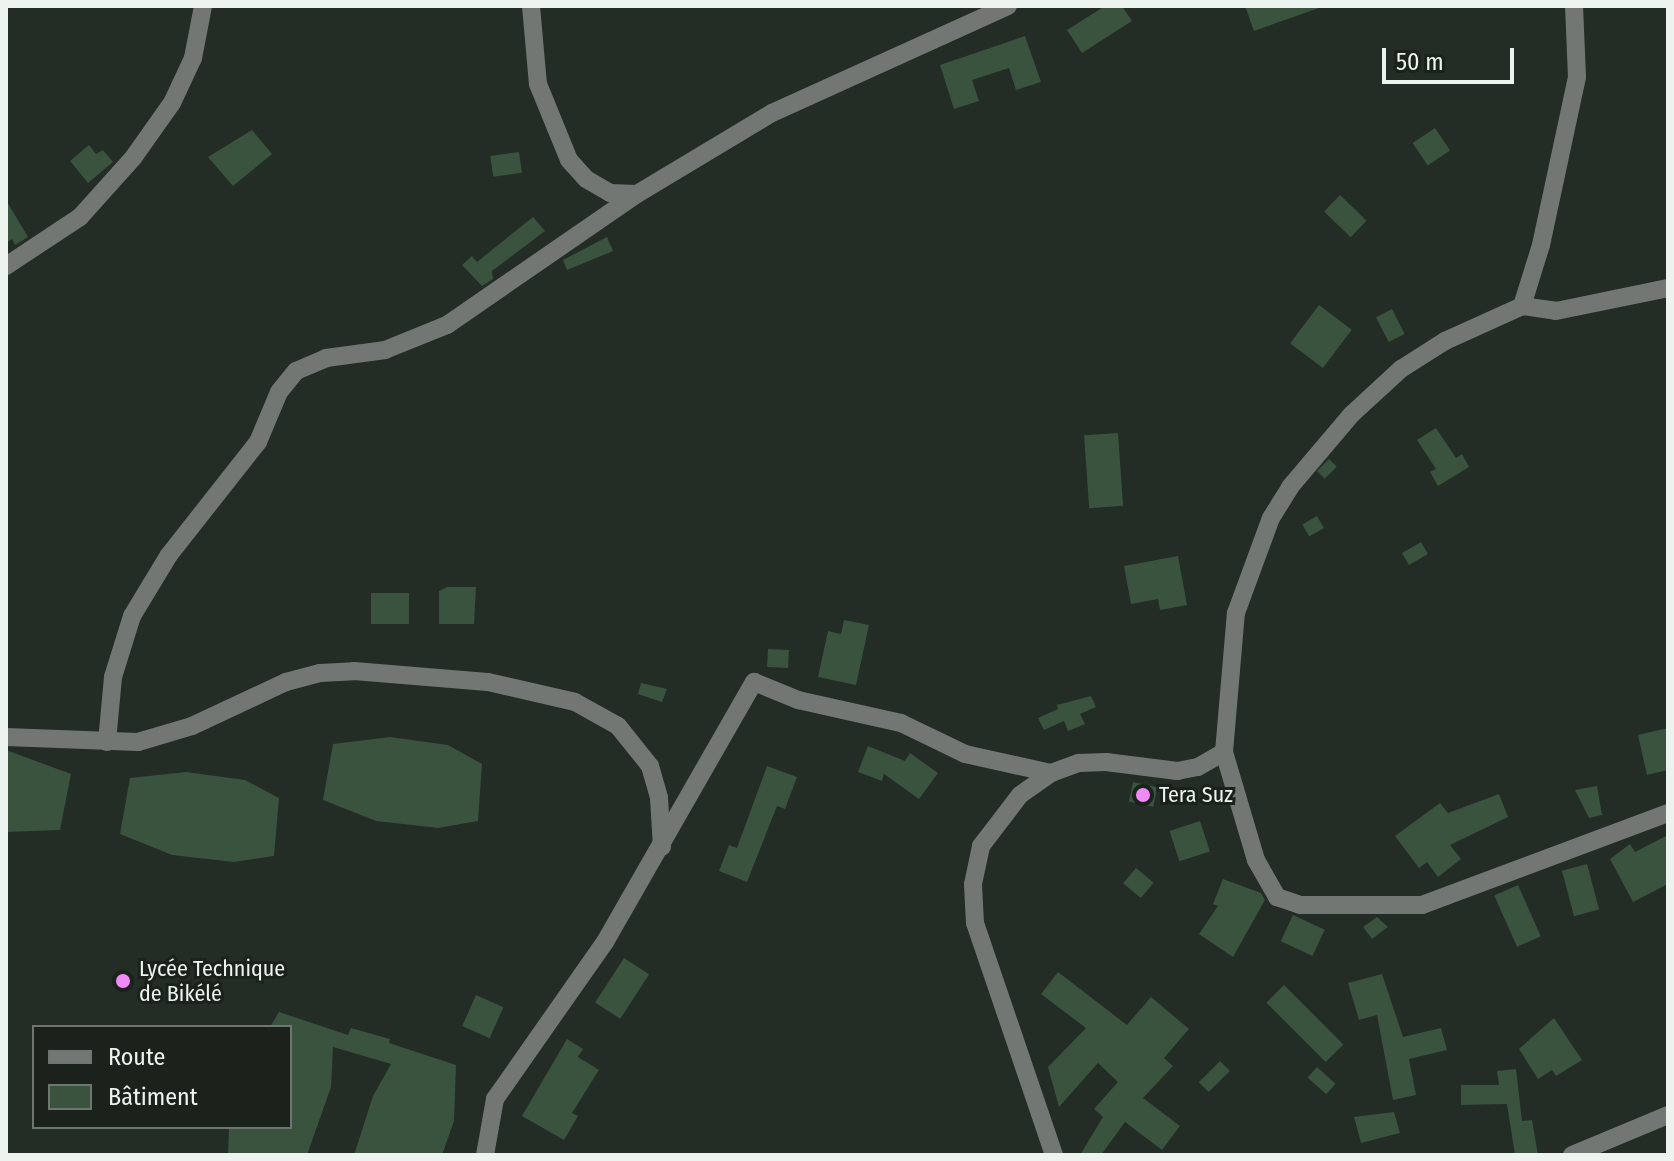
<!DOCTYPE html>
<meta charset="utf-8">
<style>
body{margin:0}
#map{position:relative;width:1674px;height:1161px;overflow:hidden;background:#232c25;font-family:"Fira Sans Condensed",sans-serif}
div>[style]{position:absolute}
.building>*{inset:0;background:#39533e;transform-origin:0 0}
.minor>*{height:18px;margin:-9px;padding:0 9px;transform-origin:9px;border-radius:9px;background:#737773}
.dots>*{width:22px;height:22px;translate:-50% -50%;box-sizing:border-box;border:4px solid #1a221b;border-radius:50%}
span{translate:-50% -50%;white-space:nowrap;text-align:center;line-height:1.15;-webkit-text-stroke:6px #1a221b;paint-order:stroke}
.poi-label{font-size:22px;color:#edf3ee}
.left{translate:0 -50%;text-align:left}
.frame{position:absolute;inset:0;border:8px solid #edf3ee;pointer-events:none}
.legend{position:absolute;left:32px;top:1025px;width:260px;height:104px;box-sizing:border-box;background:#1a221b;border:2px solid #6e766f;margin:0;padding:10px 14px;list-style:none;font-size:24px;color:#edf3ee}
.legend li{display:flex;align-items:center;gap:16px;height:40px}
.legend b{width:40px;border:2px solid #6e766f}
.scale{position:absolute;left:1382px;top:48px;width:132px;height:36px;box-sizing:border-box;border:4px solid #edf3ee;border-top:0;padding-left:10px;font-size:24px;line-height:28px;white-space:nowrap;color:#edf3ee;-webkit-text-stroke:6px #1a221b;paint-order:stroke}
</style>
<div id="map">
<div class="building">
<i style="clip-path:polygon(1105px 6px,1122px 6px,1132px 21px,1082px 53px,1067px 30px)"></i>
<i style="clip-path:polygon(1245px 6px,1319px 6px,1319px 8px,1254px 31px)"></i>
<i style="clip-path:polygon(1025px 36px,1041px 82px,1016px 90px,1009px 68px,972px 80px,979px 101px,954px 109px,940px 65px)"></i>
<i style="left:1435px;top:128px;width:27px;height:27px;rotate:56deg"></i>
<i style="clip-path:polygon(252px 130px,272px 154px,233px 186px,208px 157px)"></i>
<i style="clip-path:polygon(89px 145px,96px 154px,103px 150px,113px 162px,88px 183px,70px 161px)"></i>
<i style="left:519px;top:152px;width:21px;height:29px;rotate:82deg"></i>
<i style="left:1340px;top:195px;width:37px;height:23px;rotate:44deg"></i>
<i style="clip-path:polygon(6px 200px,28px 237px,15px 245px,12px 239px,6px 243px)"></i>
<i style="clip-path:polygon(533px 217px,545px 231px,492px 271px,493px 279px,482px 286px,462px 265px,472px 256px,477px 262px)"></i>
<i style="clip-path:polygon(607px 237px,613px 251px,567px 270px,563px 260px)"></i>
<i style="left:1319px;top:305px;width:41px;height:48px;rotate:37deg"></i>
<i style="left:1392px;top:309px;width:28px;height:18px;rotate:63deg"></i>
<i style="clip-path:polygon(1436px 428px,1456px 458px,1462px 454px,1469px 467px,1438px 486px,1430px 472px,1436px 469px,1417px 440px)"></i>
<i style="left:1118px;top:433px;width:73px;height:34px;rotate:86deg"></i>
<i style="left:1329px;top:459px;width:11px;height:17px;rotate:45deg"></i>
<i style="left:1317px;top:516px;width:14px;height:17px;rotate:60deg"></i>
<i style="left:1421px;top:542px;width:14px;height:22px;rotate:60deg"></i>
<i style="clip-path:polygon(1178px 556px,1187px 605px,1160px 610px,1158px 599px,1131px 604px,1124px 566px)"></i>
<i style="clip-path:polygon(447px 587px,476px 587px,474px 624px,439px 624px,439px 591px)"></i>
<i style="left:371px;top:593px;width:38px;height:31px"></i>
<i style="clip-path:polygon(844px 620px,869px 625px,856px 685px,818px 677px,828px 631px,841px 634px)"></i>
<i style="left:768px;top:649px;width:21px;height:18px;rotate:3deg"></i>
<i style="clip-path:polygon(641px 683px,667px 689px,662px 702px,638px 694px)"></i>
<i style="clip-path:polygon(1091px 696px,1096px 707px,1080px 714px,1085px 724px,1068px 731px,1064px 721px,1044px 730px,1038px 718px,1058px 709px,1057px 705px)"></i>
<i style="clip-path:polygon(1668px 728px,1668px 770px,1647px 775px,1638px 735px)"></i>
<i style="clip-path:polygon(390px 737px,448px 745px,482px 764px,478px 821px,438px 828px,376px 821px,323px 800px,333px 744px)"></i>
<i style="clip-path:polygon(868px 746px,905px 761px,910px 753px,938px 773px,919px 799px,884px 774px,882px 781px,858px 772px)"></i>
<i style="clip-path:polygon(6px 750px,71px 774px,60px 830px,6px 832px)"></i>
<i style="clip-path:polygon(767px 766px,797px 777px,785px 809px,777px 806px,747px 882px,719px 871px,729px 845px,737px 848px)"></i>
<i style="clip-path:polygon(186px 772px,245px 780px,279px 798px,274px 856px,234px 862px,172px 855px,120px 834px,130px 778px)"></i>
<i style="left:1133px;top:782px;width:25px;height:20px;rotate:12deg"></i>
<i style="clip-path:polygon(1597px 786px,1602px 815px,1589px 818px,1575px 790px)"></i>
<i style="clip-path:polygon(1499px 794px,1508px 817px,1450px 845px,1461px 859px,1438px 877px,1427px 862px,1419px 868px,1395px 836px,1440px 803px,1448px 813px)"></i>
<i style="left:1200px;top:821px;width:32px;height:32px;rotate:72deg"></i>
<i style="clip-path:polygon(1668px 835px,1668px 884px,1633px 902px,1610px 859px,1630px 844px,1635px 852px)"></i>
<i style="left:1587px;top:864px;width:47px;height:26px;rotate:75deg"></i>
<i style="left:1136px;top:868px;width:23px;height:20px;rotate:40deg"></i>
<i style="clip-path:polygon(1223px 879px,1261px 893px,1265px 900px,1233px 957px,1199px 934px,1218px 906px,1213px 904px)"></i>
<i style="left:1518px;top:885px;width:56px;height:26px;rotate:66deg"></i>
<i style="left:1293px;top:915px;width:35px;height:29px;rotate:25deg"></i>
<i style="clip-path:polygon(1377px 917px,1388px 927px,1372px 939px,1363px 927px)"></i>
<i style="left:624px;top:958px;width:30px;height:53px;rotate:33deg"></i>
<i style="clip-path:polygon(1058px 972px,1127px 1025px,1151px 997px,1189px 1029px,1164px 1058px,1173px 1066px,1143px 1098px,1180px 1126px,1162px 1150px,1125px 1122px,1101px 1155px,1080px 1155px,1103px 1117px,1094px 1109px,1118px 1082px,1098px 1063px,1059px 1107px,1048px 1067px,1086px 1028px,1041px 994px)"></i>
<i style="clip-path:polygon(1382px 974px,1403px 1037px,1441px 1028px,1447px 1050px,1409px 1059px,1416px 1095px,1393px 1100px,1377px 1015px,1359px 1020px,1348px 983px)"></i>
<i style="left:1284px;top:985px;width:84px;height:25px;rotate:45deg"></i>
<i style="left:476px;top:995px;width:30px;height:34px;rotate:24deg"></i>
<i style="clip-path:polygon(279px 1012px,348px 1035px,351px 1028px,390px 1039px,389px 1043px,456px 1065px,454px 1121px,442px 1155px,354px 1155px,373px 1096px,391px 1064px,333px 1047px,331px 1087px,307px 1155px,228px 1155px,229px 1127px,290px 1127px,290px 1027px,270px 1027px)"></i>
<i style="clip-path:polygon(1554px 1018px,1582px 1060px,1556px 1076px,1552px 1070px,1538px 1079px,1519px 1049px)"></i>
<i style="clip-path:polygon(567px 1039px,583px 1049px,578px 1057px,599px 1070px,572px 1113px,578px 1116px,564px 1140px,522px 1116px)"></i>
<i style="left:1220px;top:1061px;width:14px;height:30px;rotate:45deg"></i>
<i style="left:1317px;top:1067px;width:25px;height:14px;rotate:42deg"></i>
<i style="clip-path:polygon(1516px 1069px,1522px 1121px,1532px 1120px,1538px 1155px,1515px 1155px,1507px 1104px,1461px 1105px,1461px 1085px,1499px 1085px,1497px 1071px)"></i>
<i style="clip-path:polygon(1394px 1112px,1400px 1133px,1361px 1143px,1354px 1117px)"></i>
</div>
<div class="minor">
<i style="left:531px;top:6px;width:78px;rotate:84.9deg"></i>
<i style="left:538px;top:84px;width:82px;rotate:67.8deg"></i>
<i style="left:569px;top:160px;width:25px;rotate:48deg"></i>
<i style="left:586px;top:179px;width:28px;rotate:30deg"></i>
<i style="left:610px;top:193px;width:27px;rotate:2deg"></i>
<i style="left:637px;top:194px;width:157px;rotate:-31deg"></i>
<i style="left:772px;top:113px;width:259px;rotate:-24.4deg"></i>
<i style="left:6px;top:266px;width:89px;rotate:-33.5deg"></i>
<i style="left:80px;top:217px;width:79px;rotate:-48.1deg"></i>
<i style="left:133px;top:158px;width:67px;rotate:-54.7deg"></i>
<i style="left:172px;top:103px;width:50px;rotate:-65deg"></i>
<i style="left:193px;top:58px;width:53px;rotate:-79.1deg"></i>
<i style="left:1522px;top:306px;width:34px;rotate:8deg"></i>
<i style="left:1556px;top:311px;width:114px;rotate:-11.6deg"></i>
<i style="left:6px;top:737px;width:132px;rotate:2.2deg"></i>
<i style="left:138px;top:742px;width:56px;rotate:-16.5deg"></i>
<i style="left:192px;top:726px;width:104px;rotate:-25.1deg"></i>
<i style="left:286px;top:682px;width:35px;rotate:-15deg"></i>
<i style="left:320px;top:673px;width:34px;rotate:-3deg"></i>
<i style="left:354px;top:671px;width:134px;rotate:4.7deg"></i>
<i style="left:488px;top:682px;width:89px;rotate:12.9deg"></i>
<i style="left:575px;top:702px;width:49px;rotate:29.2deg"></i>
<i style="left:618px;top:726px;width:51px;rotate:51.3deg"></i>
<i style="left:650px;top:766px;width:33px;rotate:74deg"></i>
<i style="left:659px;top:798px;width:49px;rotate:86.5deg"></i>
<i style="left:107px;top:742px;width:65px;rotate:-84.7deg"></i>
<i style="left:113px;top:677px;width:64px;rotate:-72.7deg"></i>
<i style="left:132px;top:616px;width:71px;rotate:-58.8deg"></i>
<i style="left:169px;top:555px;width:144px;rotate:-51.8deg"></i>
<i style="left:258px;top:442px;width:54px;rotate:-67.2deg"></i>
<i style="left:279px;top:392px;width:27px;rotate:-51deg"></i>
<i style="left:296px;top:371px;width:33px;rotate:-23deg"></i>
<i style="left:326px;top:358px;width:60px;rotate:-7.7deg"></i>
<i style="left:385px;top:350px;width:67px;rotate:-22deg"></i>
<i style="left:447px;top:325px;width:231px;rotate:-34.6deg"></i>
<i style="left:1224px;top:752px;width:113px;rotate:73.5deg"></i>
<i style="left:1256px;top:860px;width:43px;rotate:60.4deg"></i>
<i style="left:1277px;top:897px;width:24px;rotate:19deg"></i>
<i style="left:1300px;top:905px;width:122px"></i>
<i style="left:1422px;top:905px;width:263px;rotate:-20.5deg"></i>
<i style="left:485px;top:1155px;width:57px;rotate:-79.9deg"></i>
<i style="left:495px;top:1099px;width:192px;rotate:-55deg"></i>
<i style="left:605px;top:942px;width:300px;rotate:-60.2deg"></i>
<i style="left:754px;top:682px;width:48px;rotate:22.2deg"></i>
<i style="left:798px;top:700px;width:106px;rotate:12.6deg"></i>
<i style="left:901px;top:723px;width:71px;rotate:25.8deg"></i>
<i style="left:965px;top:754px;width:88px;rotate:12.5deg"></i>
<i style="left:1054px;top:1155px;width:245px;rotate:-108.8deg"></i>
<i style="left:975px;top:923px;width:39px;rotate:-93deg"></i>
<i style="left:973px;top:884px;width:39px;rotate:-78deg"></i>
<i style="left:981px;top:846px;width:64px;rotate:-52.6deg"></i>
<i style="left:1020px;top:795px;width:38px;rotate:-35deg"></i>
<i style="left:1051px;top:773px;width:30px;rotate:-20deg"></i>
<i style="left:1079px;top:763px;width:27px;rotate:-2deg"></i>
<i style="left:1106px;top:762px;width:72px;rotate:7.2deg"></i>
<i style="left:1177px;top:771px;width:21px;rotate:-11deg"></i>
<i style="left:1198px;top:767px;width:30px;rotate:-30deg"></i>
<i style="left:1224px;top:752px;width:140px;rotate:-85.1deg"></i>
<i style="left:1236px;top:613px;width:101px;rotate:-69.8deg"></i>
<i style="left:1271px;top:518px;width:36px;rotate:-58deg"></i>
<i style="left:1290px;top:487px;width:96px;rotate:-49.7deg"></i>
<i style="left:1352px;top:414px;width:67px;rotate:-42.6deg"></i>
<i style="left:1401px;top:369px;width:52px;rotate:-32.5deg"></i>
<i style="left:1445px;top:341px;width:85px;rotate:-24.4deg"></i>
<i style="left:1522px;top:306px;width:64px;rotate:-72.7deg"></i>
<i style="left:1541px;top:245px;width:172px;rotate:-77.9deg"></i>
<i style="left:1577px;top:77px;width:71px;rotate:-92.4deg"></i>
<i style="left:1572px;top:1155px;width:104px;rotate:-22.6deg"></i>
</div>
<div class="dots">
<i style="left:1143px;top:795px;background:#ef8bf7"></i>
<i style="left:123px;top:981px;background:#ef8bf7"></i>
</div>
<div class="poi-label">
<span class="left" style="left:1159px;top:795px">Tera Suz</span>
<span class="left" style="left:139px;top:981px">Lycée Technique<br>de Bikélé</span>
</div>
<div class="frame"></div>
<ul class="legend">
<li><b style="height:10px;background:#737773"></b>Route</li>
<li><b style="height:22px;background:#39533e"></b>Bâtiment</li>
</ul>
<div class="scale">50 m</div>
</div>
